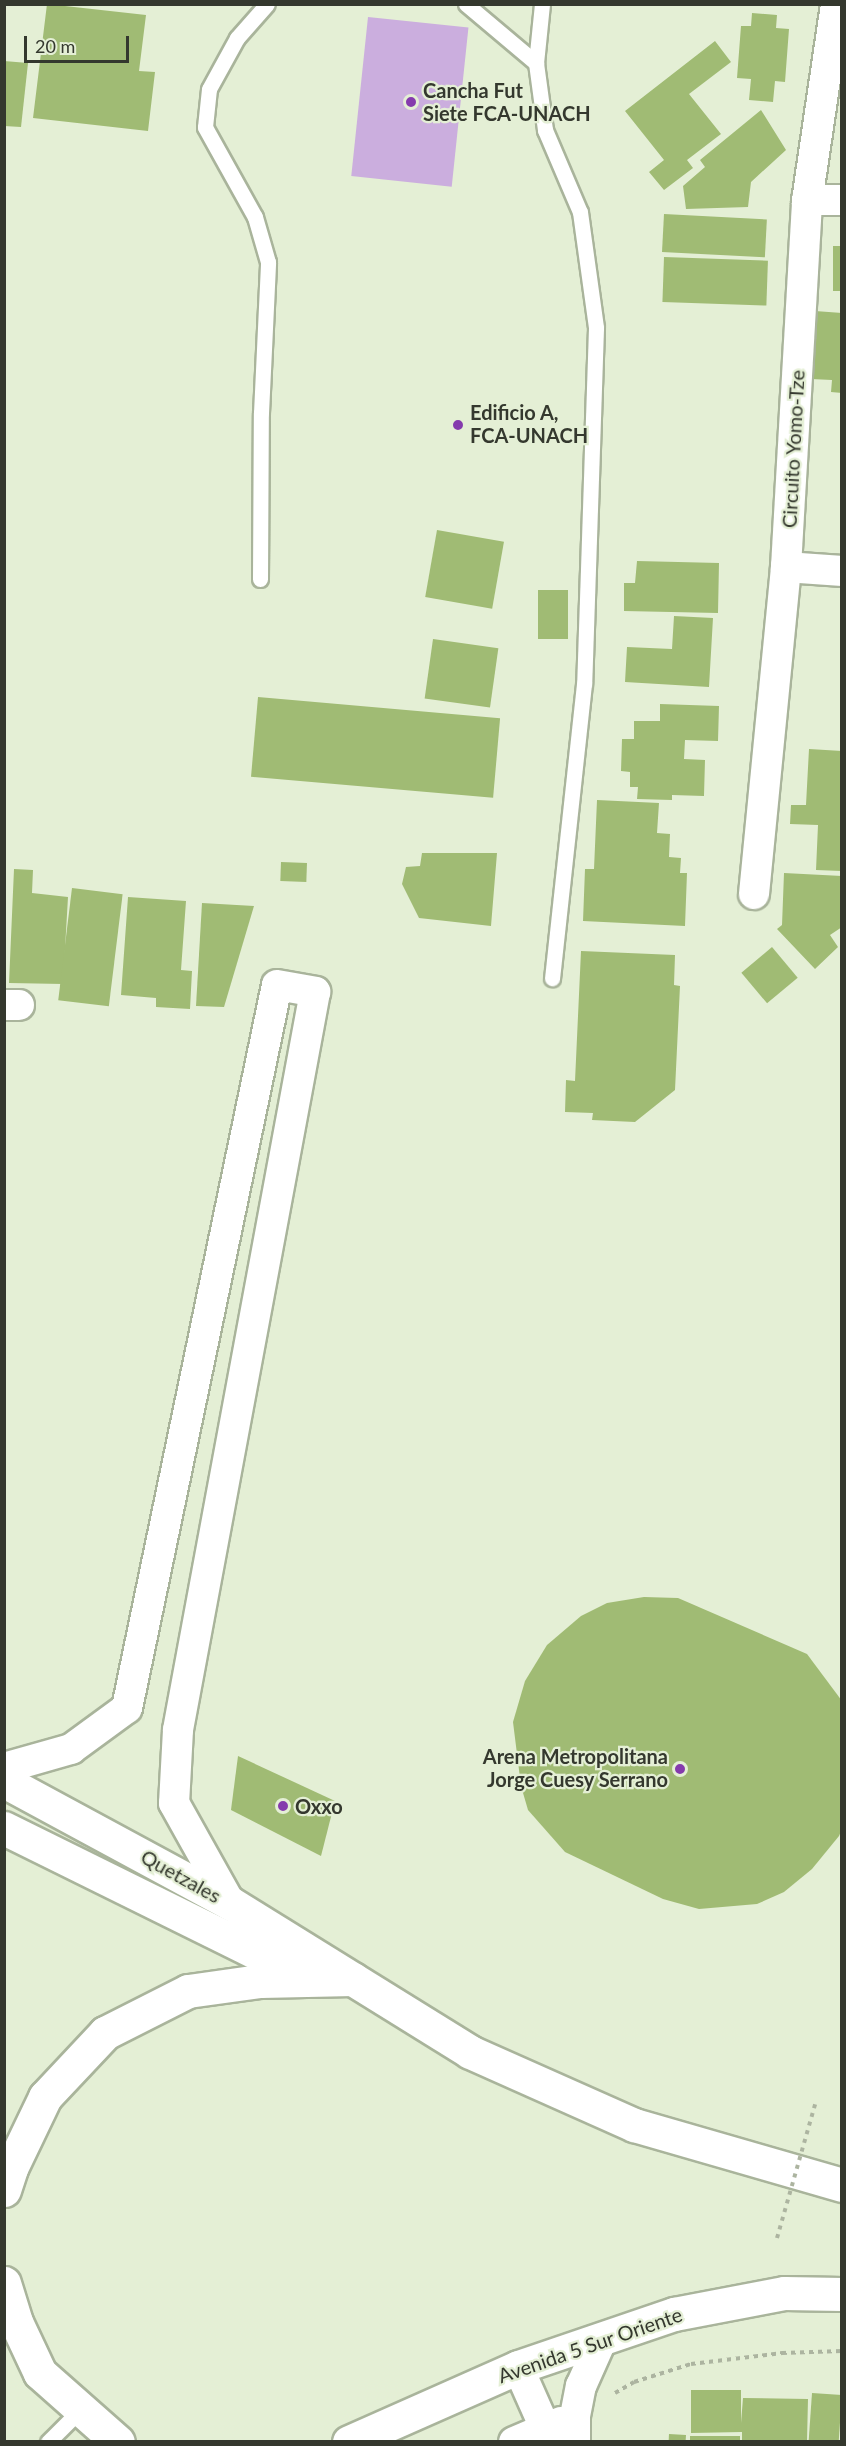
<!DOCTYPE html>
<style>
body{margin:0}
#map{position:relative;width:846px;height:2446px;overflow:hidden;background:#e4efd5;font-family:Lato,sans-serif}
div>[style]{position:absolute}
.green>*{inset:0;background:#cbaede;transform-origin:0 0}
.building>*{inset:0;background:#a0bb74;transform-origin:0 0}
.path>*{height:4px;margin-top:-2px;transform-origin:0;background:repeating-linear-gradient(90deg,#acb4a0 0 4.5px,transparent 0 9px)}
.roads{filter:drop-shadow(2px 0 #a9b49b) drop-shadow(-2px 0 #a9b49b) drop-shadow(0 2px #a9b49b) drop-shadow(0 -2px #a9b49b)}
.lane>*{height:15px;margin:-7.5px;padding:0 7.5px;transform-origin:7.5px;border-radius:7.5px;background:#fff}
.street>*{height:30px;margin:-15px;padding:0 15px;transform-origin:15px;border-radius:15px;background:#fff}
.secondary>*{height:33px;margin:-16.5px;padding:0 16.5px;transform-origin:16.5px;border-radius:16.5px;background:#fff}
.path-bridge>*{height:4px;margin-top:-2px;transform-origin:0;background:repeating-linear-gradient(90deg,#acb4a0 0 4.5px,transparent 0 9px)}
.dots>*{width:16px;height:16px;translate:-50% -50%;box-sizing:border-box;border:3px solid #e4efd5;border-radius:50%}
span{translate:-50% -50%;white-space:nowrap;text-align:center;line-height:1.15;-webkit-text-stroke:4.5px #e4efd5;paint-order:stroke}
.poi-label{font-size:20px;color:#34382e;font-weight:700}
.left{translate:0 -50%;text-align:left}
.right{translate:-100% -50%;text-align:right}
.street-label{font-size:20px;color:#34382e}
.frame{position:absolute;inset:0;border:6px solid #34382e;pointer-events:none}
.scale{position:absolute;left:24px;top:36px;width:105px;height:27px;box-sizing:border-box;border:3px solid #34382e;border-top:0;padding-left:8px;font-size:18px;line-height:21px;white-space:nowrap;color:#34382e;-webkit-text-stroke:4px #e4efd5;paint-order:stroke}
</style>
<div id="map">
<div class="green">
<i style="left:368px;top:17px;width:101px;height:160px;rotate:6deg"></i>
</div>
<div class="building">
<i style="clip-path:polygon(47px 4px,146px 15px,139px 71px,155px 72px,148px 131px,33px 118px)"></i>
<i style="clip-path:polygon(752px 13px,777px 15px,776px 28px,789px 29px,785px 82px,775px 81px,773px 102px,749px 100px,751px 79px,737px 78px,741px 26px,751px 26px)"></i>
<i style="clip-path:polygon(715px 41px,731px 62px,689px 94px,721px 134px,687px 160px,693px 168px,664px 190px,649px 172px,664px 160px,625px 111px)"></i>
<i style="clip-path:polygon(4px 61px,28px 63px,21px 127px,4px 126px)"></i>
<i style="clip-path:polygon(761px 110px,786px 150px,751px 182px,748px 207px,686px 209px,683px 186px,705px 167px,700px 160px)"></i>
<i style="left:664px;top:214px;width:103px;height:38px;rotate:3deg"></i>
<i style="left:842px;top:246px;width:45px;height:9px;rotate:90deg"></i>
<i style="left:664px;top:257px;width:104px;height:45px;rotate:2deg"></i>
<i style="clip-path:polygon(815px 311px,842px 313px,842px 393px,831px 392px,832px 380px,811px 379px)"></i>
<i style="left:437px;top:530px;width:68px;height:68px;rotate:10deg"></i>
<i style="clip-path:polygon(637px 561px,719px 563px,718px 613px,624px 611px,624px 583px,635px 583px)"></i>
<i style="left:538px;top:590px;width:30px;height:49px"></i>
<i style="clip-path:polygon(674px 616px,713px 618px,709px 687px,625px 682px,627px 647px,672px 649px)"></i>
<i style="left:433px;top:639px;width:66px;height:60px;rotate:8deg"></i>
<i style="left:258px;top:697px;width:243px;height:80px;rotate:5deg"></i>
<i style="clip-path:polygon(660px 704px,719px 706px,718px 741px,685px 740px,684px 759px,705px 760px,704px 796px,672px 795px,672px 800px,637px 799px,638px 787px,630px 787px,630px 772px,621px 771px,622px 739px,634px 739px,634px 721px,660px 721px)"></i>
<i style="clip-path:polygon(809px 749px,842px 751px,842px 871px,816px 870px,818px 825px,790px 824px,791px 805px,806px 805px)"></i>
<i style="clip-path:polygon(597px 800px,659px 803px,657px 833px,670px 834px,669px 857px,681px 858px,680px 873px,687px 873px,685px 926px,583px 921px,585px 869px,594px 869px)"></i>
<i style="clip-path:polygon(422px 853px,497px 853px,491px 926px,419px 918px,402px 884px,406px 867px,420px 866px)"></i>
<i style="left:281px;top:862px;width:26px;height:19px;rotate:2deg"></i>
<i style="clip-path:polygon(14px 869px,33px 870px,32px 893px,68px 897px,63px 984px,9px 983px)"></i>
<i style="clip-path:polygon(784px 873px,842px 876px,842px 927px,830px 935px,838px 947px,815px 969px,777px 929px,782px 925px)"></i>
<i style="left:72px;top:888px;width:51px;height:113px;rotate:7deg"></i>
<i style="clip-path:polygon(128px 897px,186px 901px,181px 970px,192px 971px,190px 1009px,156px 1007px,156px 998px,121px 995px)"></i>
<i style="clip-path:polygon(202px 903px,254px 906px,224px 1007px,196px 1006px)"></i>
<i style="left:772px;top:947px;width:40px;height:40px;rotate:50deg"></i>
<i style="clip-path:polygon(581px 951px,675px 955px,674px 985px,680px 986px,675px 1090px,635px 1122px,592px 1120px,593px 1113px,565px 1112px,566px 1080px,575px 1081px)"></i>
<i style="clip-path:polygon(644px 1597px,678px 1598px,807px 1654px,842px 1701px,842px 1829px,839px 1836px,812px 1869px,784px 1892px,757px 1904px,699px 1909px,663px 1899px,565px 1852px,528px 1810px,521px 1786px,513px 1722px,525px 1681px,547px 1645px,581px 1616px,607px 1603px)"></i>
<i style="clip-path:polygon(238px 1756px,335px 1801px,321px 1856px,231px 1810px)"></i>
<i style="clip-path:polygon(691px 2390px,741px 2390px,741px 2423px,743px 2398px,808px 2399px,807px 2442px,742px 2442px,742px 2432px,691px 2433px)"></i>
<i style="left:812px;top:2393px;width:30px;height:49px;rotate:4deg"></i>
<i style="left:669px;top:2434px;width:17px;height:8px;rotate:3deg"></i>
<i style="left:690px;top:2436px;width:50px;height:6px"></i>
</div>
<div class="path">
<i style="left:615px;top:2393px;width:22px;rotate:-30deg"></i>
<i style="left:634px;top:2382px;width:60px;rotate:-17.5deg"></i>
<i style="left:691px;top:2364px;width:92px;rotate:-6.9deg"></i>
<i style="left:782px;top:2353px;width:60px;rotate:-1.9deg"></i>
</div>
<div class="roads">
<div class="lane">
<i style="left:466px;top:4px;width:92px;rotate:40.1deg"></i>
<i style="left:542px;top:4px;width:59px;rotate:95.8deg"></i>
<i style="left:536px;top:63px;width:68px;rotate:82.3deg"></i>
<i style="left:545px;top:130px;width:89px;rotate:66.9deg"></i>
<i style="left:580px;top:212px;width:117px;rotate:82.1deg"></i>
<i style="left:596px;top:328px;width:356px;rotate:91.9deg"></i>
<i style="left:584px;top:684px;width:296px;rotate:96.2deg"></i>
<i style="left:260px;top:579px;width:166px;rotate:-89.7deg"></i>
<i style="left:261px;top:413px;width:151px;rotate:-87.3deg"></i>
<i style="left:268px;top:262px;width:47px;rotate:-106.1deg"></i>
<i style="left:255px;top:217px;width:103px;rotate:-119.1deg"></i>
<i style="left:205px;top:127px;width:38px;rotate:-84deg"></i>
<i style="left:209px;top:89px;width:58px;rotate:-61.2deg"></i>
<i style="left:237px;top:38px;width:45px;rotate:-48.6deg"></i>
<i style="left:48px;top:2442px;width:47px;rotate:-45deg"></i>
</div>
<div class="street">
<i style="left:807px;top:201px;width:35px;rotate:-2deg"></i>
<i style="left:786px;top:567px;width:56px;rotate:4.1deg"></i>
<i style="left:754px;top:894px;width:329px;rotate:-84.4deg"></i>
<i style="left:786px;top:567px;width:367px;rotate:-86.7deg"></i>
<i style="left:807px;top:201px;width:199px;rotate:-81.6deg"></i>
<i style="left:4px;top:1005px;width:15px"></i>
<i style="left:4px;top:1768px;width:70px;rotate:-15.8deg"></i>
<i style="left:71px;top:1749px;width:69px;rotate:-36.2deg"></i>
<i style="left:127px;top:1708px;width:738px;rotate:-78.28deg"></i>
<i style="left:277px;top:985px;width:39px;rotate:10deg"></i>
<i style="left:315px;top:992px;width:751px;rotate:100.52deg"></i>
<i style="left:178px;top:1730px;width:73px;rotate:93.1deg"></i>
<i style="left:174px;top:1803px;width:115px;rotate:60.8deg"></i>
<i style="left:518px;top:2367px;width:67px;rotate:66.1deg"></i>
<i style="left:545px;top:2428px;width:14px;rotate:90deg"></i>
<i style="left:514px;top:2442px;width:51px;rotate:-23.1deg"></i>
<i style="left:575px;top:2442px;width:26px;rotate:-90deg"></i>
<i style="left:575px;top:2416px;width:31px;rotate:-79deg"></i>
<i style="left:581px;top:2386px;width:51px;rotate:-65.9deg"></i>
</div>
<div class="secondary">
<i style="left:4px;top:1781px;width:257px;rotate:28.4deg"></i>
<i style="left:230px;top:1903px;width:282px;rotate:31.8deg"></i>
<i style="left:470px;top:2052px;width:180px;rotate:24deg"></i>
<i style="left:634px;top:2125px;width:216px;rotate:16.1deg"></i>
<i style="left:4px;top:1828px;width:339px;rotate:26.3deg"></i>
<i style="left:4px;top:2190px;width:23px;rotate:-72deg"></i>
<i style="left:11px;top:2168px;width:79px;rotate:-64.4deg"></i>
<i style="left:45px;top:2097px;width:88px;rotate:-46.8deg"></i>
<i style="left:105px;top:2033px;width:93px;rotate:-26.8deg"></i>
<i style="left:188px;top:1991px;width:73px;rotate:-7.9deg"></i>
<i style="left:260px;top:1981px;width:93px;rotate:-1.2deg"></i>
<i style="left:4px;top:2283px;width:41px;rotate:72.9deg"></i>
<i style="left:16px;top:2322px;width:56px;rotate:64.8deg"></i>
<i style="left:40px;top:2373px;width:104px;rotate:41.5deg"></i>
<i style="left:349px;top:2442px;width:185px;rotate:-23.9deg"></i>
<i style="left:518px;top:2367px;width:165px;rotate:-18.8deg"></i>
<i style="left:674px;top:2314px;width:112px;rotate:-10.8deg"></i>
<i style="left:784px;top:2293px;width:58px;rotate:1deg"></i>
</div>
</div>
<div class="path-bridge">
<i style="left:777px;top:2238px;width:142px;rotate:-74.1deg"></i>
</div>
<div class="dots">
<i style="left:411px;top:102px;background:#853bad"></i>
<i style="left:458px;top:425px;background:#853bad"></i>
<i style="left:680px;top:1769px;background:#853bad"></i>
<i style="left:283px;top:1806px;background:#853bad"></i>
</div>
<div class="poi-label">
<span class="left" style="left:423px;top:102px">Cancha Fut<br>Siete FCA-UNACH</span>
<span class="left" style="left:470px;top:424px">Edificio A,<br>FCA-UNACH</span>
<span class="right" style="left:668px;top:1768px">Arena Metropolitana<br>Jorge Cuesy Serrano</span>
<span class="left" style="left:295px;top:1806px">Oxxo</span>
</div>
<div class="street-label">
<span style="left:793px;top:449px;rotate:-87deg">Circuito Yomo-Tze</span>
<span style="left:181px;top:1876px;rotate:29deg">Quetzales</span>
<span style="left:590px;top:2345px;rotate:-19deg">Avenida 5 Sur Oriente</span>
</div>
<div class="frame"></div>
<div class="scale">20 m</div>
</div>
